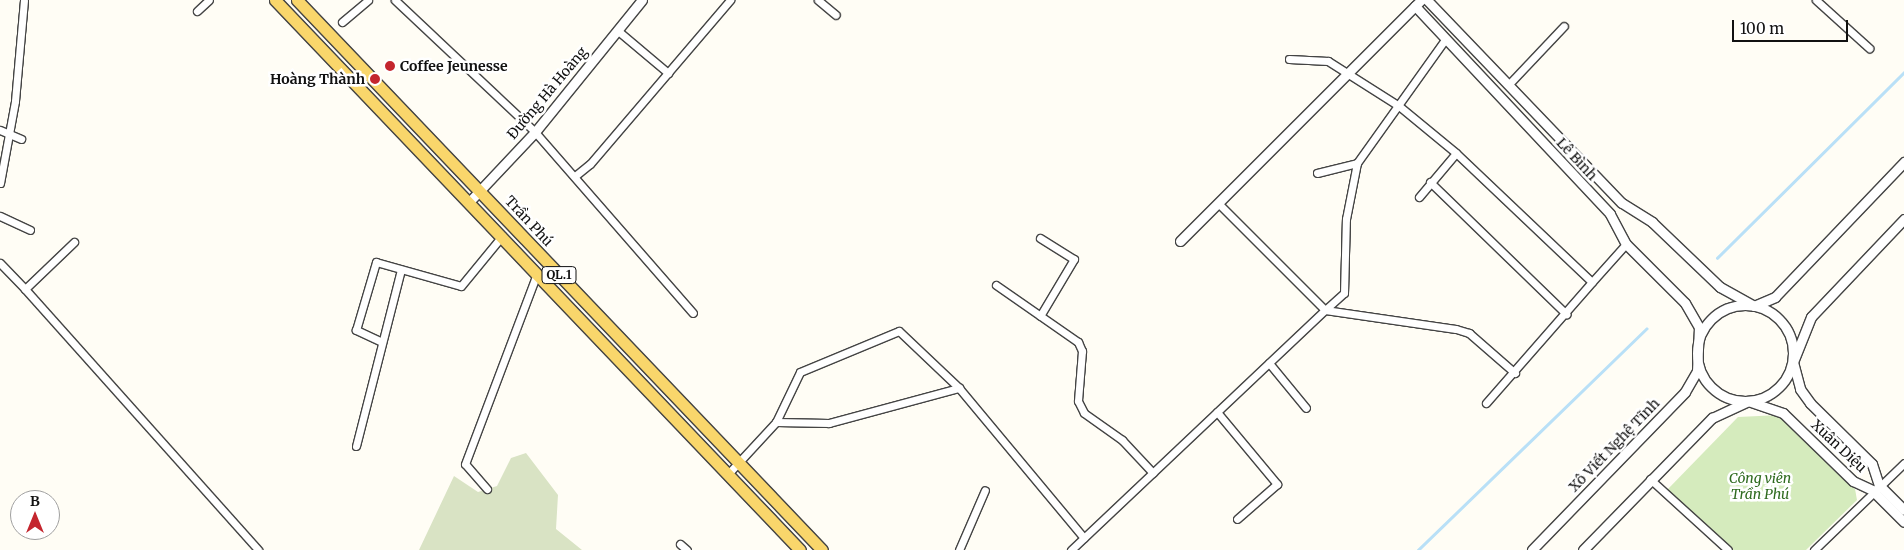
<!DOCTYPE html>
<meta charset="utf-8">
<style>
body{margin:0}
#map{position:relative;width:1904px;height:550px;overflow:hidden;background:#fffdf5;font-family:Merriweather,serif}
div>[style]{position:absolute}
.green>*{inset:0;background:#d5ebbd}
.cemetery>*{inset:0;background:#d9e3c4}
.stream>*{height:2.5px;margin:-1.25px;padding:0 1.25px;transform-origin:1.25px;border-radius:1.25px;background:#b9e0f7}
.roads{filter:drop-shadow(1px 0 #444) drop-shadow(-1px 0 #444) drop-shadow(0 1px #444) drop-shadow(0 -1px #444)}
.minor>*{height:7px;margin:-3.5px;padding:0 3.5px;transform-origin:3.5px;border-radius:3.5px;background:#fff}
.tertiary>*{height:9px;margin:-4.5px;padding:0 4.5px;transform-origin:4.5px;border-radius:4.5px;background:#fff}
.tertiary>.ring{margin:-4.5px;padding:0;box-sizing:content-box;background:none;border:9px solid #fff;border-radius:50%}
.primary>*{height:11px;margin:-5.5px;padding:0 5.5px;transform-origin:5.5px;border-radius:5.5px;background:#f9d66b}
.dots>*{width:14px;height:14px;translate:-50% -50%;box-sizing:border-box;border:2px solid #fff;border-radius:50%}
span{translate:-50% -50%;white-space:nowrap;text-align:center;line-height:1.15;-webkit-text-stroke:5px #fff;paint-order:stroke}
.shield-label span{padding:1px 4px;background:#fff;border:1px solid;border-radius:4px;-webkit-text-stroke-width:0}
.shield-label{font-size:12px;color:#111;font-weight:700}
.poi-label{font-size:14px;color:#111;font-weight:700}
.left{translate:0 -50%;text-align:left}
.right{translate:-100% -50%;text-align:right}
.street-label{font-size:14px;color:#111}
.park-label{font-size:14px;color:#2f6b1f;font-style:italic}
.north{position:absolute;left:10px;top:490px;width:50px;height:50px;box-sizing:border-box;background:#fff;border:1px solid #a0a0a0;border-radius:50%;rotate:0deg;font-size:14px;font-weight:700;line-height:20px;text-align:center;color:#111}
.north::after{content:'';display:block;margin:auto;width:18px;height:22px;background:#c4262e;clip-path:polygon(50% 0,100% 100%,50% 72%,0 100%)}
.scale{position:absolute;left:1732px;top:20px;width:116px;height:22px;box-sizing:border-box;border:2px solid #111;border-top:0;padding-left:6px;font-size:15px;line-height:18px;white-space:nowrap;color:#111;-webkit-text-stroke:4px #fff;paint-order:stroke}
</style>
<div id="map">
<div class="green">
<i style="clip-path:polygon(1781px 415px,1855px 489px,1857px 500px,1806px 550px,1733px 550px,1667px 490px,1738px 417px)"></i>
</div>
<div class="cemetery">
<i style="clip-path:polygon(526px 453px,558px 495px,556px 529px,582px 550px,419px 550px,454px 476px,478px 492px,497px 486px,511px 458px)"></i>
</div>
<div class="stream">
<i style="left:1717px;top:258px;width:264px;rotate:-44.8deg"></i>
<i style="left:1418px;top:550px;width:318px;rotate:-44.1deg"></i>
</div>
<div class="roads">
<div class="minor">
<i style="left:395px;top:0;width:192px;rotate:43.3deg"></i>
<i style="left:535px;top:132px;width:240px;rotate:48.9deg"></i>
<i style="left:818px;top:0;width:23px;rotate:40deg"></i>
<i style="left:1816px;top:0;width:72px;rotate:42.2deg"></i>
<i style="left:197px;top:11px;width:16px;rotate:-43deg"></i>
<i style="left:342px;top:22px;width:34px;rotate:-40deg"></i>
<i style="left:617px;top:30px;width:67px;rotate:40.1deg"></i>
<i style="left:1289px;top:59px;width:39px;rotate:3deg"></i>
<i style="left:1328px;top:61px;width:84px;rotate:32.4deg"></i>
<i style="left:1399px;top:106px;width:74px;rotate:39.5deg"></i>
<i style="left:1456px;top:153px;width:187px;rotate:43.5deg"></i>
<i style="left:1592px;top:282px;width:51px;rotate:-48.2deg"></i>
<i style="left:1508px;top:85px;width:81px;rotate:-46.5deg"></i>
<i style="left:0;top:130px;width:23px;rotate:23deg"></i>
<i style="left:1317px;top:173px;width:41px;rotate:-14deg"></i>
<i style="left:575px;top:176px;width:19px;rotate:-39deg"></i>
<i style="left:590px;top:164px;width:216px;rotate:-49.5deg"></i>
<i style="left:1430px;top:182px;width:190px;rotate:44.1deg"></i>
<i style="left:0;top:183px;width:83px;rotate:-79.6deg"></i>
<i style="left:15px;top:101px;width:101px;rotate:-84.9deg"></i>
<i style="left:1419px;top:197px;width:57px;rotate:-49.9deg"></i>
<i style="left:1218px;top:203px;width:151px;rotate:45deg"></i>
<i style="left:1325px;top:310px;width:25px;rotate:-42deg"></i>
<i style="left:1344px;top:293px;width:74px;rotate:-88.5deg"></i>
<i style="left:1346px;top:219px;width:57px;rotate:-78.9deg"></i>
<i style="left:1357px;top:163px;width:153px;rotate:-54.5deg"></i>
<i style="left:0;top:216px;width:33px;rotate:25deg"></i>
<i style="left:1040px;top:238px;width:40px;rotate:32deg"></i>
<i style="left:1074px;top:259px;width:66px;rotate:120.8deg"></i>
<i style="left:0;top:263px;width:36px;rotate:46deg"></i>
<i style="left:25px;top:289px;width:68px;rotate:-43.8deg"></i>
<i style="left:996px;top:285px;width:100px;rotate:34.8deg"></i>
<i style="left:1078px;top:342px;width:10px;rotate:66deg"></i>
<i style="left:1082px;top:351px;width:50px;rotate:94.6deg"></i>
<i style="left:1078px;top:401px;width:13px;rotate:63deg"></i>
<i style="left:1084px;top:413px;width:47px;rotate:35.4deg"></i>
<i style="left:1122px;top:440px;width:45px;rotate:46.8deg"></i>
<i style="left:25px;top:289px;width:350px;rotate:48.2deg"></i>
<i style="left:382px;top:342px;width:29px;rotate:-155deg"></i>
<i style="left:356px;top:330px;width:71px;rotate:-73.6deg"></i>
<i style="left:376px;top:262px;width:88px;rotate:15.8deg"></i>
<i style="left:461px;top:286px;width:65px;rotate:-50.6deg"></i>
<i style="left:1269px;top:363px;width:58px;rotate:50.6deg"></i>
<i style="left:1486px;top:403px;width:161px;rotate:-48.8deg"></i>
<i style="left:1217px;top:412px;width:94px;rotate:50.2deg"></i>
<i style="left:1277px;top:484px;width:53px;rotate:138.8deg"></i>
<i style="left:776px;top:422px;width:55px;rotate:-64.4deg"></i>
<i style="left:800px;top:372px;width:107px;rotate:-22.5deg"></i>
<i style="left:899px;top:331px;width:83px;rotate:43.5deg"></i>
<i style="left:356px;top:446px;width:182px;rotate:-75.7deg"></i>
<i style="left:727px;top:475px;width:72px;rotate:-47.2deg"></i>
<i style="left:776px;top:422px;width:53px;rotate:1.1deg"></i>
<i style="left:829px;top:423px;width:135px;rotate:-15.1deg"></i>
<i style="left:959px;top:388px;width:195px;rotate:50.2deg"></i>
<i style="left:1650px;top:479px;width:105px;rotate:42.3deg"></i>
<i style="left:487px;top:489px;width:33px;rotate:-131deg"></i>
<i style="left:465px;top:464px;width:204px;rotate:-69.3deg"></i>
<i style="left:680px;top:544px;width:9px;rotate:41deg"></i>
<i style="left:959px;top:550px;width:65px;rotate:-66.6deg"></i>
<i style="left:1071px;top:550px;width:349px;rotate:-43.4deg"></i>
<i style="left:1325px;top:310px;width:132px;rotate:8.3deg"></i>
<i style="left:1456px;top:329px;width:14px;rotate:17deg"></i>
<i style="left:1469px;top:333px;width:61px;rotate:41deg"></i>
<i style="left:1814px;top:550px;width:125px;rotate:-44deg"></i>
</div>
<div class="tertiary">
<i style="left:1427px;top:0;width:281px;rotate:46.2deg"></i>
<i style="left:1622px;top:203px;width:36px;rotate:32deg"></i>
<i style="left:1652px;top:222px;width:94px;rotate:43.7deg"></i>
<i style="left:1720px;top:287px;width:39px;rotate:29deg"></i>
<i style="left:1754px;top:306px;width:23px;rotate:-23deg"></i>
<i style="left:1775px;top:297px;width:187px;rotate:-46.3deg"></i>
<i style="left:1415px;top:6px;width:285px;rotate:46.8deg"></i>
<i style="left:1610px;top:214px;width:34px;rotate:62deg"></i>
<i style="left:1626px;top:244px;width:83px;rotate:45deg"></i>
<i style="left:1685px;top:303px;width:28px;rotate:60deg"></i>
<i style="left:1699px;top:327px;width:44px;rotate:92.6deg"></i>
<i style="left:1697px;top:371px;width:24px;rotate:120deg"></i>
<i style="left:1685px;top:392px;width:220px;rotate:134.1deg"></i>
<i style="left:470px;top:201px;width:95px;rotate:-46.7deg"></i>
<i style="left:535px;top:132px;width:170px;rotate:-51deg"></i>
<i style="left:1904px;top:219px;width:135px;rotate:133.5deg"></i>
<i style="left:1811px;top:317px;width:48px;rotate:111.8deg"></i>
<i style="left:1793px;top:362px;width:28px;rotate:75deg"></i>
<i style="left:1800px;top:389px;width:17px;rotate:54deg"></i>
<i style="left:1810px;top:403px;width:87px;rotate:44.5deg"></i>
<i style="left:1872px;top:464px;width:22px;rotate:72deg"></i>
<i style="left:1879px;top:485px;width:35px;rotate:45deg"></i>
<i style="left:1180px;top:241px;width:341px;rotate:-45deg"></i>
<i class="ring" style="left:1697px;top:305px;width:87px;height:87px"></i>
<i style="left:1583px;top:550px;width:185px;rotate:-45.7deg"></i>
<i style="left:1712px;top:418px;width:40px;rotate:-25deg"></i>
<i style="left:1748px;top:401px;width:37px;rotate:19deg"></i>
<i style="left:1783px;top:413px;width:98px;rotate:44.2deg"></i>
<i style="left:1853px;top:481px;width:21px;rotate:25deg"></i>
<i style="left:1872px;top:490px;width:45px;rotate:45deg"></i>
</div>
<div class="primary">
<i style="left:275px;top:0;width:760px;rotate:46.33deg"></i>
<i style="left:297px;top:0;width:760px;rotate:46.33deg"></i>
</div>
</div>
<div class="dots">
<i style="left:390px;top:66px;background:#c4262e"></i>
<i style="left:375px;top:79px;background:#c4262e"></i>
</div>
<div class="shield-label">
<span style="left:559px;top:275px">QL.1</span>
</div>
<div class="poi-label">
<span class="left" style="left:400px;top:66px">Coffee Jeunesse</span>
<span class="right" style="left:365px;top:79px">Hoàng Thành</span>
</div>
<div class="street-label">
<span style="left:547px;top:93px;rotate:-50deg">Đường Hà Hoàng</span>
<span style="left:1577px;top:159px;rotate:47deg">Lê Bình</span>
<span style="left:529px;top:221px;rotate:47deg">Trần Phú</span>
<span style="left:1614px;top:445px;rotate:-46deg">Xô Viết Nghệ Tĩnh</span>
<span style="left:1839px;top:446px;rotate:43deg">Xuân Diệu</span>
</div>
<div class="park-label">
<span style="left:1760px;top:486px">Công viên<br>Trần Phú</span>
</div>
<div class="north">B</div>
<div class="scale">100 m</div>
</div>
